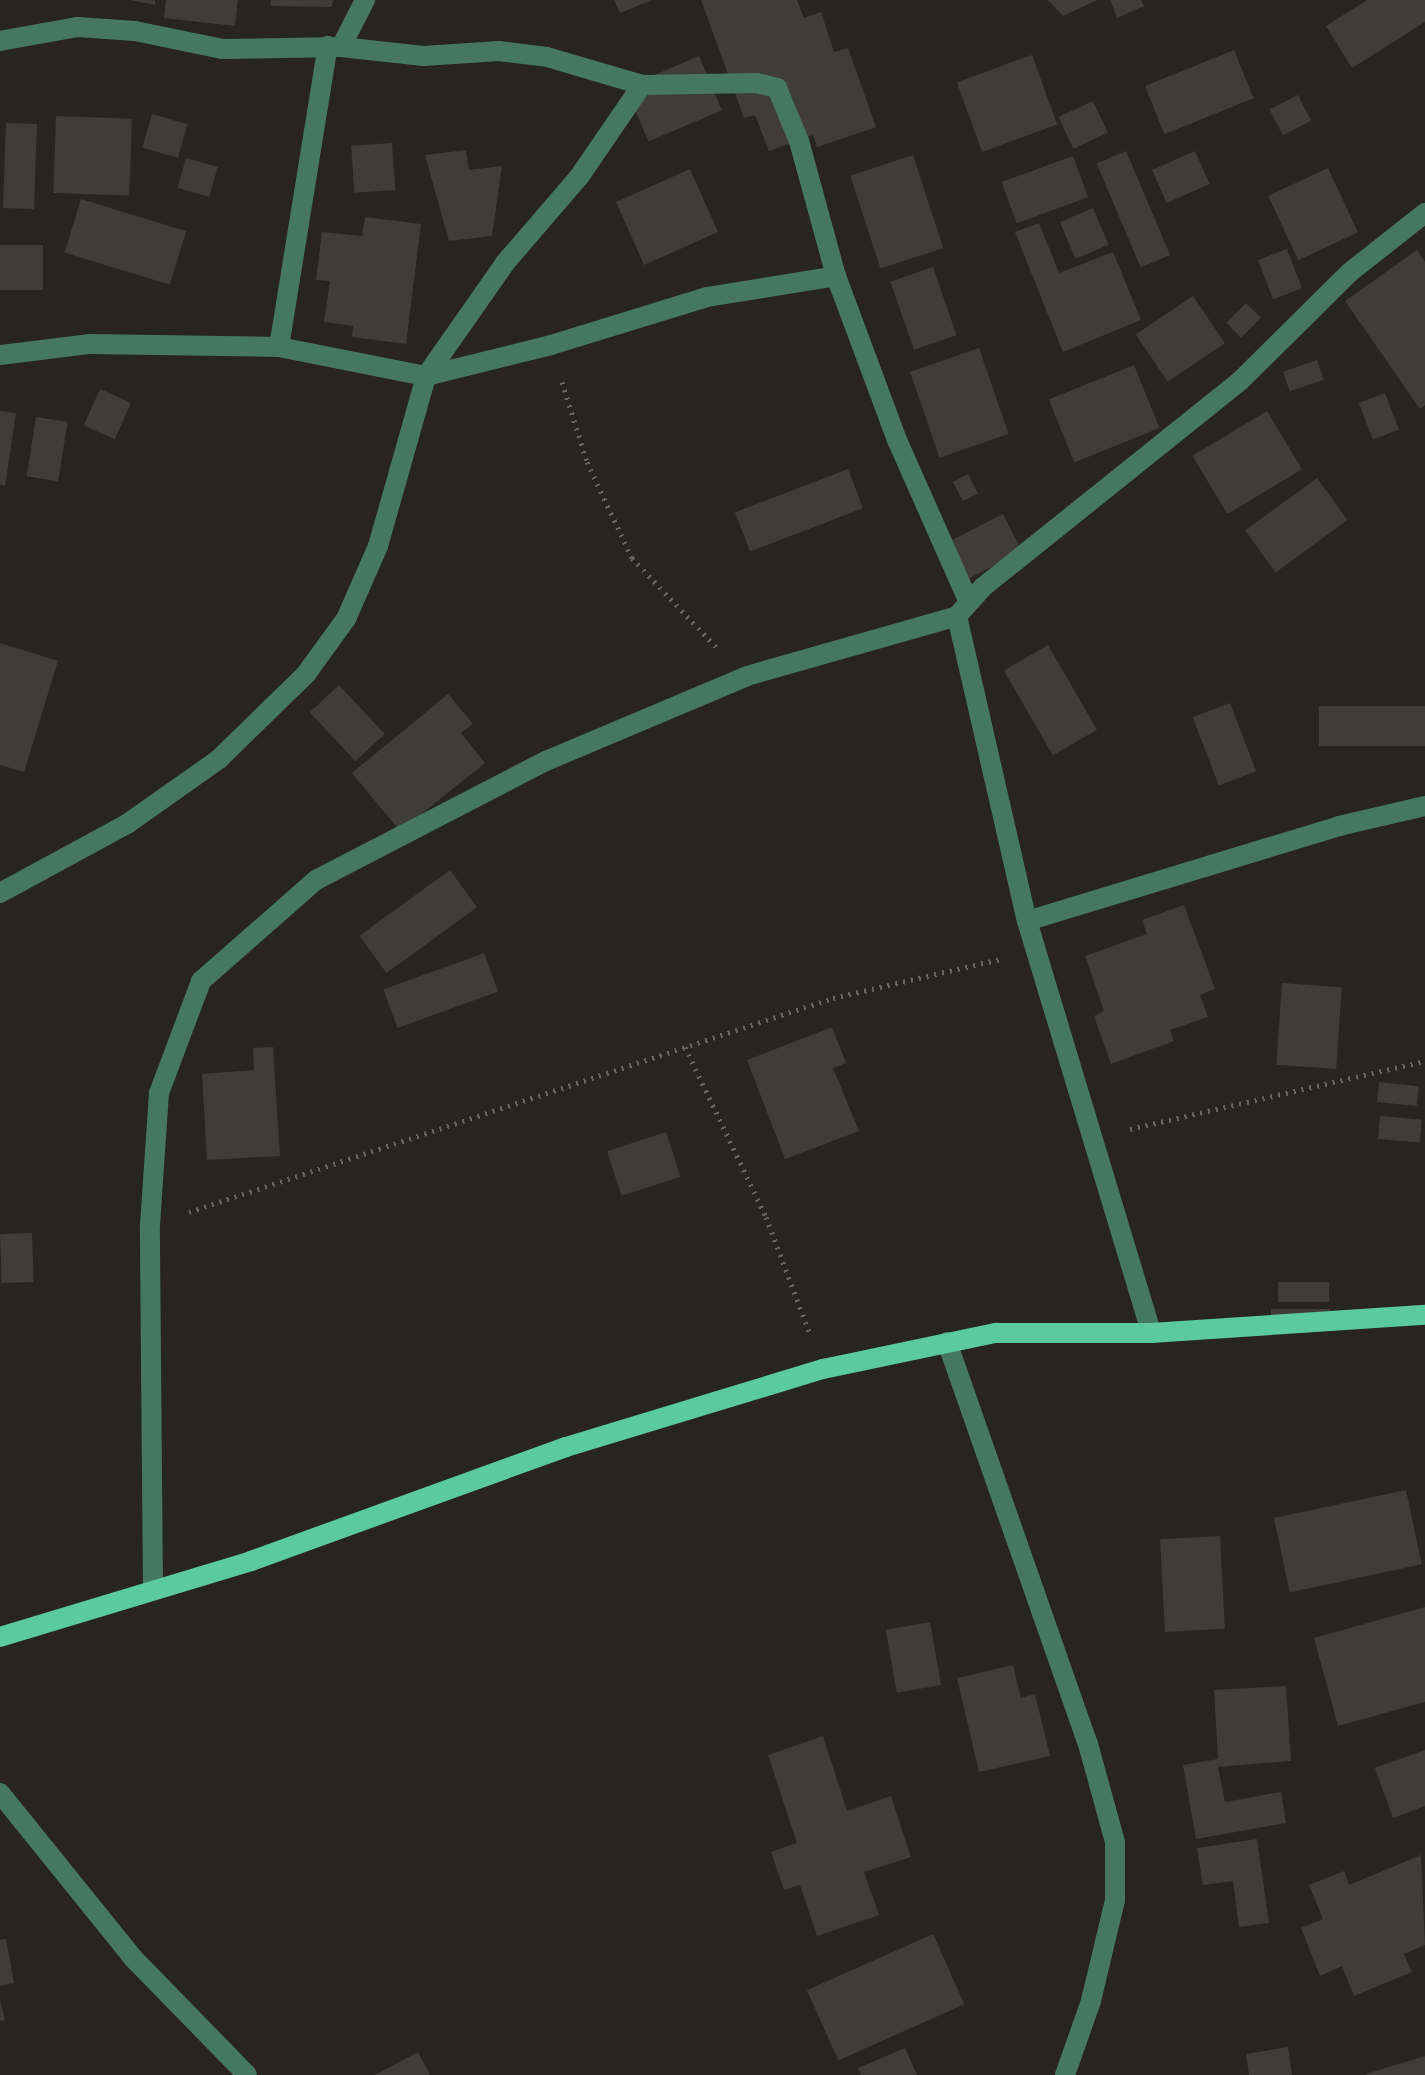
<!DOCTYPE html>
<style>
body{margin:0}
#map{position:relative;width:1425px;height:2075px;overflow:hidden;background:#272423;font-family:"Fira Sans",sans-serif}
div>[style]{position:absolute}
.building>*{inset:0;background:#3f3c3b;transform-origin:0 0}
.path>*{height:5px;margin-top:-2.5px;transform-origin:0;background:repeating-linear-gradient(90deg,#686565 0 2px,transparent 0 8px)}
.minor>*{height:20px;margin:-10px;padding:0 10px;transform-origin:10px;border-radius:10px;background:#467763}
.major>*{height:20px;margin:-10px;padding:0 10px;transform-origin:10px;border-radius:10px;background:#5bcaa2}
span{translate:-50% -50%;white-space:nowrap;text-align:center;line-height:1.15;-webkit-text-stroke:8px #0f0e0d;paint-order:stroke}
</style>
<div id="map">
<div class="building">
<i style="clip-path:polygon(130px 0,155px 0,155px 5px)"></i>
<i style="clip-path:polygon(166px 0,238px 0,235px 26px,164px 18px)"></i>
<i style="clip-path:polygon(271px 0,334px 0,331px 7px,271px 6px)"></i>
<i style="clip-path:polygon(614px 0,652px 0,620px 13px)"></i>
<i style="clip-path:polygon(701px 0,797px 0,804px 18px,821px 12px,834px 52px,848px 48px,876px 127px,817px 147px,813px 135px,769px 151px,755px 115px,744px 118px)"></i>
<i style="clip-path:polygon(1048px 0,1097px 0,1063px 16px)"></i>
<i style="clip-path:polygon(1110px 0,1141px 0,1144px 6px,1117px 18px)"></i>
<i style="clip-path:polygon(1367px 0,1425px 0,1425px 22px,1352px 68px,1326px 26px)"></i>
<i style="left:1234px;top:50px;width:52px;height:96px;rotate:68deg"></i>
<i style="left:1032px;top:55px;width:74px;height:80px;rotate:70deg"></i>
<i style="left:699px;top:56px;width:59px;height:80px;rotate:67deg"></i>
<i style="left:1298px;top:95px;width:29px;height:32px;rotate:63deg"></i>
<i style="left:1093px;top:101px;width:35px;height:38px;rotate:65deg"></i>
<i style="left:152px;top:114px;width:37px;height:35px;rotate:16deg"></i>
<i style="left:56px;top:116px;width:76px;height:77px;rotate:2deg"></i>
<i style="left:6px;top:123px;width:31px;height:85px;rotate:2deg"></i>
<i style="left:392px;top:143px;width:47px;height:41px;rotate:86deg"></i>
<i style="clip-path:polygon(466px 150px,469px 170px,502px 166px,492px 236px,449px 241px,425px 155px)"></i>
<i style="left:1126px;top:151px;width:113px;height:32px;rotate:67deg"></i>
<i style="left:1195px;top:151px;width:36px;height:47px;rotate:66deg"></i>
<i style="left:913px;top:155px;width:98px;height:66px;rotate:72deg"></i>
<i style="left:1073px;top:156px;width:44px;height:76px;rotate:70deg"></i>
<i style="left:186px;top:158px;width:33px;height:31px;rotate:16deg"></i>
<i style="left:1328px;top:168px;width:71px;height:66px;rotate:65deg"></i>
<i style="left:690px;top:169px;width:69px;height:81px;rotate:66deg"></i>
<i style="left:81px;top:199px;width:110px;height:56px;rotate:17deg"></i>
<i style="left:1093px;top:208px;width:40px;height:36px;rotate:67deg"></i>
<i style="clip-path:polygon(365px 217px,421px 224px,406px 344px,352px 337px,353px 326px,324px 322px,330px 281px,316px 280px,322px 232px,362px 236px)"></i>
<i style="clip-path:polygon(1039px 223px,1059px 273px,1113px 252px,1141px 320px,1063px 352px,1015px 232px)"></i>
<i style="left:0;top:245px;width:43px;height:45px"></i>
<i style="left:1287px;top:249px;width:42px;height:31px;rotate:69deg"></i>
<i style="clip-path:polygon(1417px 250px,1425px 262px,1425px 405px,1420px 409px,1345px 301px)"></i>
<i style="left:933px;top:267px;width:72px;height:45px;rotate:71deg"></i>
<i style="left:1193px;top:296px;width:57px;height:69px;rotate:56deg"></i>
<i style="left:1246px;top:303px;width:21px;height:28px;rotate:45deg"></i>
<i style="left:979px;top:348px;width:91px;height:73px;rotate:71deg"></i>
<i style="left:1317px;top:360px;width:21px;height:36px;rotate:71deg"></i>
<i style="left:1134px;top:365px;width:68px;height:92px;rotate:68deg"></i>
<i style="left:100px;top:389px;width:34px;height:40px;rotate:24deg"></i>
<i style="left:1385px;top:393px;width:39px;height:28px;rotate:69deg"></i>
<i style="clip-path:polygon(0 411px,16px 413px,5px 486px,0 485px)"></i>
<i style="left:1267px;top:411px;width:68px;height:87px;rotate:59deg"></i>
<i style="left:36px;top:417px;width:32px;height:60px;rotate:9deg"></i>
<i style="left:848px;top:469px;width:42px;height:121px;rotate:69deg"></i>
<i style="left:968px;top:474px;width:22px;height:17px;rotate:63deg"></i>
<i style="left:1317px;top:478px;width:52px;height:89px;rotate:54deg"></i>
<i style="left:1003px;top:514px;width:42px;height:61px;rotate:63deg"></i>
<i style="clip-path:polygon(0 643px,58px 661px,24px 772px,0 765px)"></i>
<i style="left:1048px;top:645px;width:98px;height:51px;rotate:60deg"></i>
<i style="left:339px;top:685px;width:67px;height:40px;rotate:47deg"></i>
<i style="clip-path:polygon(448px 694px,473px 724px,461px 733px,485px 763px,400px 831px,352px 773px)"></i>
<i style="left:1230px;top:703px;width:73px;height:40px;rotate:69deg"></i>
<i style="left:1425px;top:706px;width:40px;height:106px;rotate:90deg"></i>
<i style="left:450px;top:870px;width:46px;height:112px;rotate:54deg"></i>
<i style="clip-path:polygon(1184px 905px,1215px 989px,1200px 995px,1208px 1017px,1170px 1030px,1174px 1041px,1111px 1064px,1094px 1016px,1104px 1011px,1085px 956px,1147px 934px,1142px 920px)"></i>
<i style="left:484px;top:953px;width:41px;height:107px;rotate:70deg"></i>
<i style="left:1282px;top:983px;width:60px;height:82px;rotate:4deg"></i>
<i style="clip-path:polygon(832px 1027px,846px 1063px,833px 1068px,859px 1131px,785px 1159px,747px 1060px)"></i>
<i style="clip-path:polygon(273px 1047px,280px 1156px,207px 1160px,202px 1074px,254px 1070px,253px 1048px)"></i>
<i style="left:1379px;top:1082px;width:40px;height:20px;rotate:6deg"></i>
<i style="left:1380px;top:1116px;width:42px;height:23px;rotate:5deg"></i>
<i style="left:666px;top:1132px;width:47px;height:62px;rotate:72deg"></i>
<i style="left:32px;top:1233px;width:49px;height:32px;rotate:88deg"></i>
<i style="left:1278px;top:1282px;width:51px;height:20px"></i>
<i style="left:1330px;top:1309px;width:20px;height:59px;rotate:90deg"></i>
<i style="left:1406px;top:1490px;width:76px;height:135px;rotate:78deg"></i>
<i style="left:1220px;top:1536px;width:93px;height:60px;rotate:87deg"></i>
<i style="clip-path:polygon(1425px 1607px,1425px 1702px,1338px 1726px,1314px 1638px)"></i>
<i style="left:930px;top:1622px;width:64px;height:45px;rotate:80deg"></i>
<i style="clip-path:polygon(1013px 1665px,1021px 1698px,1035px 1694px,1050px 1756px,979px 1772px,957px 1678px)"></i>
<i style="clip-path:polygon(1286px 1686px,1291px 1761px,1218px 1767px,1225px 1802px,1281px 1792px,1286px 1823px,1196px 1839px,1183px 1765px,1218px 1759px,1214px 1690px)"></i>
<i style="clip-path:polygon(823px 1736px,847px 1811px,891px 1796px,911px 1857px,864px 1872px,879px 1915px,817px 1936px,800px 1885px,784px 1890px,771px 1852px,797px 1843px,768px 1755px)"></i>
<i style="clip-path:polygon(1425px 1750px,1425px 1806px,1393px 1818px,1375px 1768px)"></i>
<i style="clip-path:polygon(1257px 1839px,1269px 1923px,1239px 1927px,1233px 1881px,1203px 1885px,1197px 1848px)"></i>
<i style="clip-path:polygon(1421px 1855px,1425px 1945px,1404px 1954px,1412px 1972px,1354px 1996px,1342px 1966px,1320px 1976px,1301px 1928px,1323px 1919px,1309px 1885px,1344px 1871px,1349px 1885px)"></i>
<i style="left:933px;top:1934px;width:77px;height:138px;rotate:66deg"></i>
<i style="clip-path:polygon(6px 1939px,14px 1983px,0 1986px,0 1940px)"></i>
<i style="clip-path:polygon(0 2000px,5px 2020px,0 2021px)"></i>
<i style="clip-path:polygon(1288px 2047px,1292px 2075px,1249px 2075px,1246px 2054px)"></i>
<i style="clip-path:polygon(905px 2048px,917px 2075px,861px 2075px,858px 2068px)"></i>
<i style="clip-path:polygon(418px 2052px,430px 2075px,375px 2075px)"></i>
<i style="clip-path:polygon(1425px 2056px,1425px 2075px,1366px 2075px,1366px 2074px)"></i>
</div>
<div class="path">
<i style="left:562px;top:382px;width:84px;rotate:72.6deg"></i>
<i style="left:587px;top:462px;width:106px;rotate:64.9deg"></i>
<i style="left:632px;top:558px;width:124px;rotate:46.6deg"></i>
<i style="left:685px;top:1047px;width:188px;rotate:64.5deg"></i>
<i style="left:766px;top:1217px;width:125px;rotate:69.4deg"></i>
<i style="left:1130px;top:1129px;width:303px;rotate:-13deg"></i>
<i style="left:189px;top:1212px;width:679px;rotate:-18.38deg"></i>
<i style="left:833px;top:998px;width:171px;rotate:-13.1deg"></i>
</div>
<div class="minor">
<i style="left:0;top:41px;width:78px;rotate:-10.3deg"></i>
<i style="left:77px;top:27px;width:58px;rotate:3.9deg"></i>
<i style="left:135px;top:31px;width:90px;rotate:11.6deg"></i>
<i style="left:223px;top:49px;width:118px;rotate:-1deg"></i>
<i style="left:341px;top:47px;width:83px;rotate:6.2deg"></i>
<i style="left:424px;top:56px;width:75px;rotate:-3.8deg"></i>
<i style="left:499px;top:51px;width:48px;rotate:7.1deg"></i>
<i style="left:547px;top:57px;width:99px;rotate:16.4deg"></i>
<i style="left:642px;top:85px;width:114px;rotate:-1deg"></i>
<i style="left:756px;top:83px;width:22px;rotate:13deg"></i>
<i style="left:777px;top:88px;width:57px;rotate:67.5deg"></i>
<i style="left:799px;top:141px;width:140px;rotate:74.7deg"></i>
<i style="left:836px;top:276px;width:175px;rotate:69.6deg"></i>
<i style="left:897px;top:440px;width:175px;rotate:66.1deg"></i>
<i style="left:341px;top:47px;width:53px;rotate:-62.9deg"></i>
<i style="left:279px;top:347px;width:305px;rotate:-80.8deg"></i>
<i style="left:0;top:355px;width:91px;rotate:-7deg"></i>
<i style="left:90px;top:344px;width:189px;rotate:0.9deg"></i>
<i style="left:279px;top:347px;width:150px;rotate:11.2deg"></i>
<i style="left:426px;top:376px;width:129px;rotate:-13.9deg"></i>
<i style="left:551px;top:345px;width:163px;rotate:-17.1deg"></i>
<i style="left:707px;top:297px;width:131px;rotate:-9.2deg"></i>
<i style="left:957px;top:616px;width:313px;rotate:77.1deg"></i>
<i style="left:1027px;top:921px;width:430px;rotate:73.2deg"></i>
<i style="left:0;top:893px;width:145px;rotate:-28.5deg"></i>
<i style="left:127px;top:824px;width:113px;rotate:-35.2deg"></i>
<i style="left:219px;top:759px;width:122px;rotate:-44.3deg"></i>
<i style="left:306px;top:674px;width:68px;rotate:-54deg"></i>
<i style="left:346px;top:619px;width:80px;rotate:-66.3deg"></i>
<i style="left:378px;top:546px;width:177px;rotate:-74.2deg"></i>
<i style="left:426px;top:376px;width:138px;rotate:-55deg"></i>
<i style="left:505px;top:263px;width:113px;rotate:-49.3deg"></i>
<i style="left:579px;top:177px;width:112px;rotate:-55.6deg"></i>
<i style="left:1027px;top:921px;width:326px;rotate:-16.9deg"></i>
<i style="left:1339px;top:826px;width:88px;rotate:-13.1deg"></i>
<i style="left:947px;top:1342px;width:426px;rotate:70.7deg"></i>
<i style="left:1088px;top:1744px;width:102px;rotate:74.6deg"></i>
<i style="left:1115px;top:1842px;width:58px;rotate:90deg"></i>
<i style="left:1115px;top:1900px;width:104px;rotate:103.4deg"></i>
<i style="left:1091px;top:2001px;width:78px;rotate:109.4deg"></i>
<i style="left:153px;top:1590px;width:365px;rotate:-90.5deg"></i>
<i style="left:150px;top:1225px;width:132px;rotate:-86.1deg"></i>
<i style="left:159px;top:1093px;width:120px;rotate:-69.4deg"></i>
<i style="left:201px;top:981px;width:153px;rotate:-41.3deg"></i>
<i style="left:316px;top:880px;width:259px;rotate:-27.4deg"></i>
<i style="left:546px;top:761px;width:218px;rotate:-22.9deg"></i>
<i style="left:747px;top:676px;width:218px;rotate:-15.9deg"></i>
<i style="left:957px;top:616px;width:39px;rotate:-48deg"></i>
<i style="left:983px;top:587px;width:329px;rotate:-38.7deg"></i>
<i style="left:1240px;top:381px;width:153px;rotate:-44.7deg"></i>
<i style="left:1349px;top:273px;width:97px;rotate:-38.3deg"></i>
<i style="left:0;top:1793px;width:212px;rotate:51.1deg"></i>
<i style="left:133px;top:1958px;width:163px;rotate:45.7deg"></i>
</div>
<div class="major">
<i style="left:0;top:1637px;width:262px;rotate:-16.8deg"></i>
<i style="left:251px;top:1561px;width:335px;rotate:-19.9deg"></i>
<i style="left:566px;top:1447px;width:269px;rotate:-16.9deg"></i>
<i style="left:823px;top:1369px;width:177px;rotate:-11.8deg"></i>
<i style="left:996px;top:1333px;width:155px"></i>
<i style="left:1151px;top:1333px;width:275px;rotate:-3.8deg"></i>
</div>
</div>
